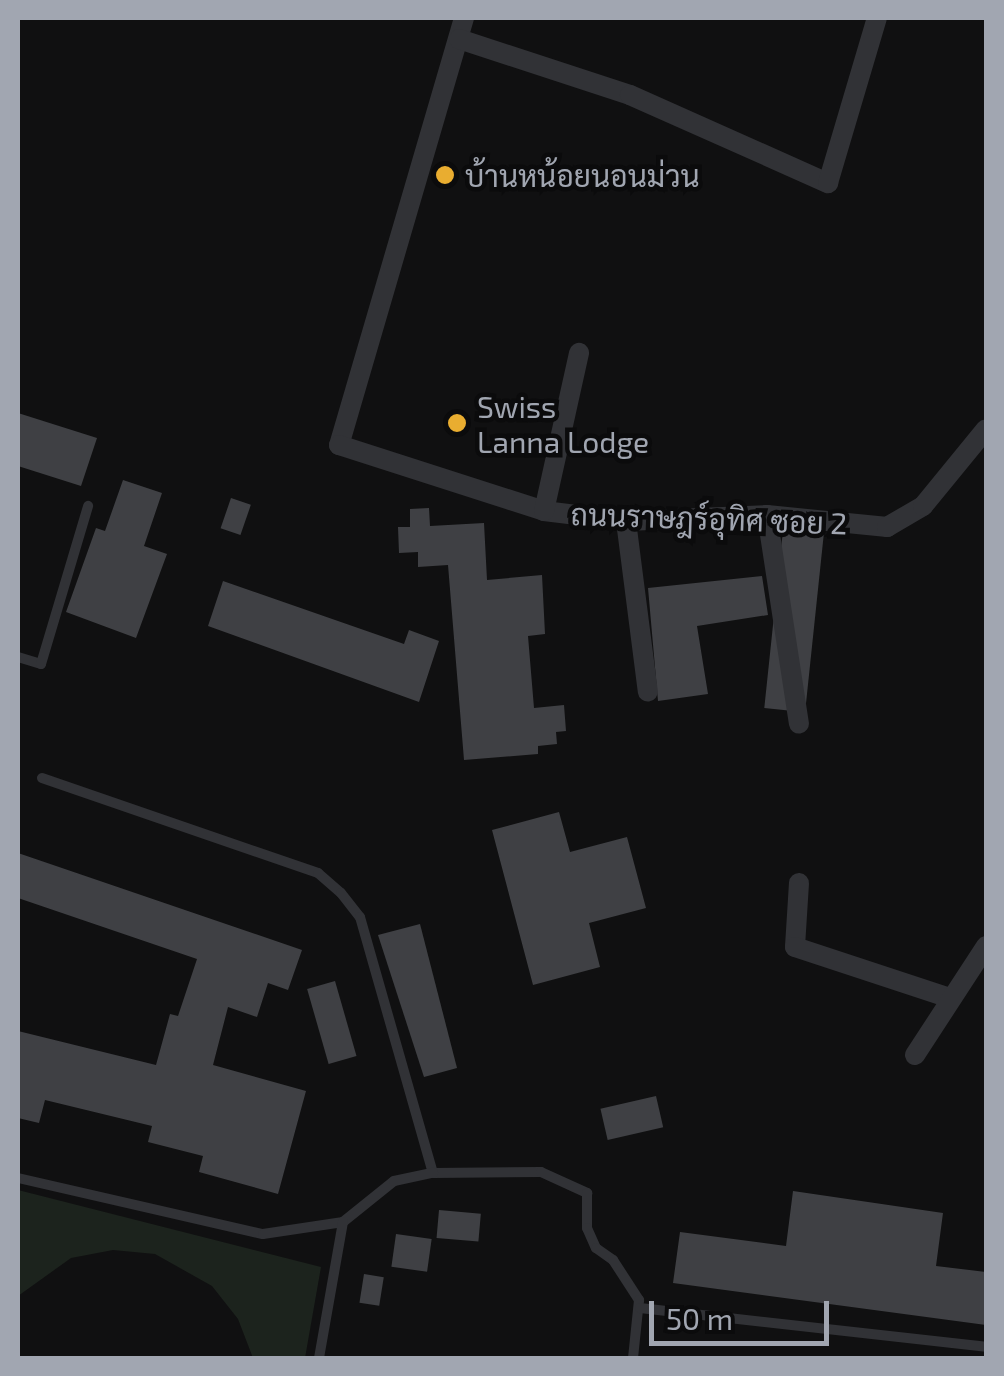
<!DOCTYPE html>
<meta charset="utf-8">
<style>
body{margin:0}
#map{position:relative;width:1004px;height:1376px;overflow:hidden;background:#101011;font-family:"Exo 2",Sarabun,sans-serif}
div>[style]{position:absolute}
.green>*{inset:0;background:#1c231d}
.building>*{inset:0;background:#3f4044;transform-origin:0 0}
.lane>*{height:10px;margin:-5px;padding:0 5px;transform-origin:5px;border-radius:5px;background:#313236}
.street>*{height:20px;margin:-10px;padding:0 10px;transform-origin:10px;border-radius:10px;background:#313236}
.dots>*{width:28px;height:28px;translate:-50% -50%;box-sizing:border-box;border:5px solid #0b0b0c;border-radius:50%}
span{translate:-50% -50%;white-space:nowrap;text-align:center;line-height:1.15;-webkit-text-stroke:9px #0b0b0c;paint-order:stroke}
.poi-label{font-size:30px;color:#a1a6b1}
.left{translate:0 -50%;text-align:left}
.street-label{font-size:30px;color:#a1a6b1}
.frame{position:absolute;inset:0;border:20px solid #a1a6b1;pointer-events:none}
.scale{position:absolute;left:649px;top:1301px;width:180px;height:45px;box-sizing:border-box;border:5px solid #a1a6b1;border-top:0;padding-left:12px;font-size:30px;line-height:35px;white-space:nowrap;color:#a1a6b1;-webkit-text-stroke:8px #0b0b0c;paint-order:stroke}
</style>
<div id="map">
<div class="green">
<i style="clip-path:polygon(18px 1190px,321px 1267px,305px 1358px,253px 1358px,238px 1319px,212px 1286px,155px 1254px,113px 1250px,71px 1258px,18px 1296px)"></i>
</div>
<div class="building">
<i style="clip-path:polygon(18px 413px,97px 438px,81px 486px,18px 466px)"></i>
<i style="clip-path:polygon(123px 480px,162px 493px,144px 546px,167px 554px,136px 638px,66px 612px,96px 528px,105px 531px)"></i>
<i style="left:231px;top:498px;width:21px;height:32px;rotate:19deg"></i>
<i style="clip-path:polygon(429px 508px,430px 526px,484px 523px,487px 580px,542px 575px,545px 634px,528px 636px,534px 708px,564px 705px,566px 731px,556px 732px,557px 744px,538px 746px,538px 754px,464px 760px,448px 565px,418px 567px,418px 552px,399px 553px,398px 527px,410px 527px,410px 509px)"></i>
<i style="left:783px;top:530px;width:41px;height:179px;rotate:6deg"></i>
<i style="clip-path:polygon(762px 576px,768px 615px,697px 626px,708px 694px,658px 701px,648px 588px)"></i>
<i style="clip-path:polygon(223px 581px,404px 644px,409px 630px,439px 641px,419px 702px,208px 626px)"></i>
<i style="clip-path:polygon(559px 812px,570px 852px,627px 837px,646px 908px,589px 923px,600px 967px,533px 985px,492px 830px)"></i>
<i style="clip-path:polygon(18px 853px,302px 950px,288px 990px,268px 983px,257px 1017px,228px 1007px,213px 1065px,306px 1091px,278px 1194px,199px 1172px,203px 1156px,148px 1142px,152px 1126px,45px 1100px,39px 1123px,18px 1118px,18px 1031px,156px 1065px,170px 1014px,178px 1016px,197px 959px,18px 898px)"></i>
<i style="clip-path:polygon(420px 924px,457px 1068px,424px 1077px,378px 935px)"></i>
<i style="left:335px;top:981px;width:78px;height:29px;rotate:74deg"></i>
<i style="left:656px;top:1096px;width:32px;height:57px;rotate:77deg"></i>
<i style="clip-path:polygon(793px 1191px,943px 1213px,936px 1266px,986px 1272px,986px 1325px,673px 1283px,680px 1232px,786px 1246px)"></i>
<i style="left:439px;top:1210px;width:42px;height:28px;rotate:5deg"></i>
<i style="left:396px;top:1234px;width:36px;height:33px;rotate:8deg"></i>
<i style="left:364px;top:1274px;width:20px;height:29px;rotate:9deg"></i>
</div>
<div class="lane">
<i style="left:18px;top:657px;width:24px;rotate:17deg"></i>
<i style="left:41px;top:664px;width:165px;rotate:-73.4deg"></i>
<i style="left:42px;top:778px;width:292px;rotate:19deg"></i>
<i style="left:318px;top:873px;width:30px;rotate:41deg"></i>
<i style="left:341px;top:893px;width:31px;rotate:52deg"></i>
<i style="left:360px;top:917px;width:266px;rotate:74.1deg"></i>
<i style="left:433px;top:1173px;width:108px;rotate:-0.5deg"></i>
<i style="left:541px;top:1172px;width:51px;rotate:24.5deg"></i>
<i style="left:587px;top:1193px;width:35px;rotate:90deg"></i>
<i style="left:587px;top:1228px;width:22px;rotate:66deg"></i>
<i style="left:596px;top:1248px;width:21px;rotate:35deg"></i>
<i style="left:613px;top:1260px;width:48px;rotate:57deg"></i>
<i style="left:639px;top:1300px;width:58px;rotate:95.9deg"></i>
<i style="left:18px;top:1178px;width:251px;rotate:12.9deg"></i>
<i style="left:263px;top:1234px;width:81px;rotate:-8.5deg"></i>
<i style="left:343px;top:1222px;width:65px;rotate:-38.8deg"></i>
<i style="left:394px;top:1181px;width:40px;rotate:-12deg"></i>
<i style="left:640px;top:1308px;width:348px;rotate:6.4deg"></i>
<i style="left:319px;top:1358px;width:138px;rotate:-80deg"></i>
</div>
<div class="street">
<i style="left:464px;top:18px;width:445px;rotate:106.3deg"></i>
<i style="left:339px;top:445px;width:215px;rotate:17.8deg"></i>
<i style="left:544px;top:511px;width:83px;rotate:7deg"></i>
<i style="left:626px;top:521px;width:141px;rotate:-2.4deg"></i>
<i style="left:767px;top:515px;width:121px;rotate:5.7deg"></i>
<i style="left:887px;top:527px;width:42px;rotate:-30.3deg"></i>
<i style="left:923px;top:506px;width:99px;rotate:-50.7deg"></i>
<i style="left:459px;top:39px;width:180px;rotate:18.1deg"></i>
<i style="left:630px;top:95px;width:217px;rotate:24deg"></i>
<i style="left:828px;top:183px;width:172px;rotate:-73.5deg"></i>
<i style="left:544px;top:511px;width:162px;rotate:-77.5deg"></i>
<i style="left:767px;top:515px;width:211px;rotate:81.3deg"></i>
<i style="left:626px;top:521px;width:172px;rotate:82.7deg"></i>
<i style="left:799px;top:883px;width:64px;rotate:93.6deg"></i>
<i style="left:795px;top:947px;width:163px;rotate:18.2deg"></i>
<i style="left:915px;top:1055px;width:130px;rotate:-56.9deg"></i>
</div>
<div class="dots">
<i style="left:445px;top:175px;background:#e9ad30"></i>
<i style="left:457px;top:423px;background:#e9ad30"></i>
</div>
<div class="poi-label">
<span class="left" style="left:465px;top:175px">บ้านหน้อยนอนม่วน</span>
<span class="left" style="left:477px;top:423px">Swiss<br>Lanna Lodge</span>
</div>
<div class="street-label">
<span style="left:709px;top:518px;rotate:2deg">ถนนราษฎร์อุทิศ ซอย 2</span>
</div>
<div class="frame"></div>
<div class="scale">50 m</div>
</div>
